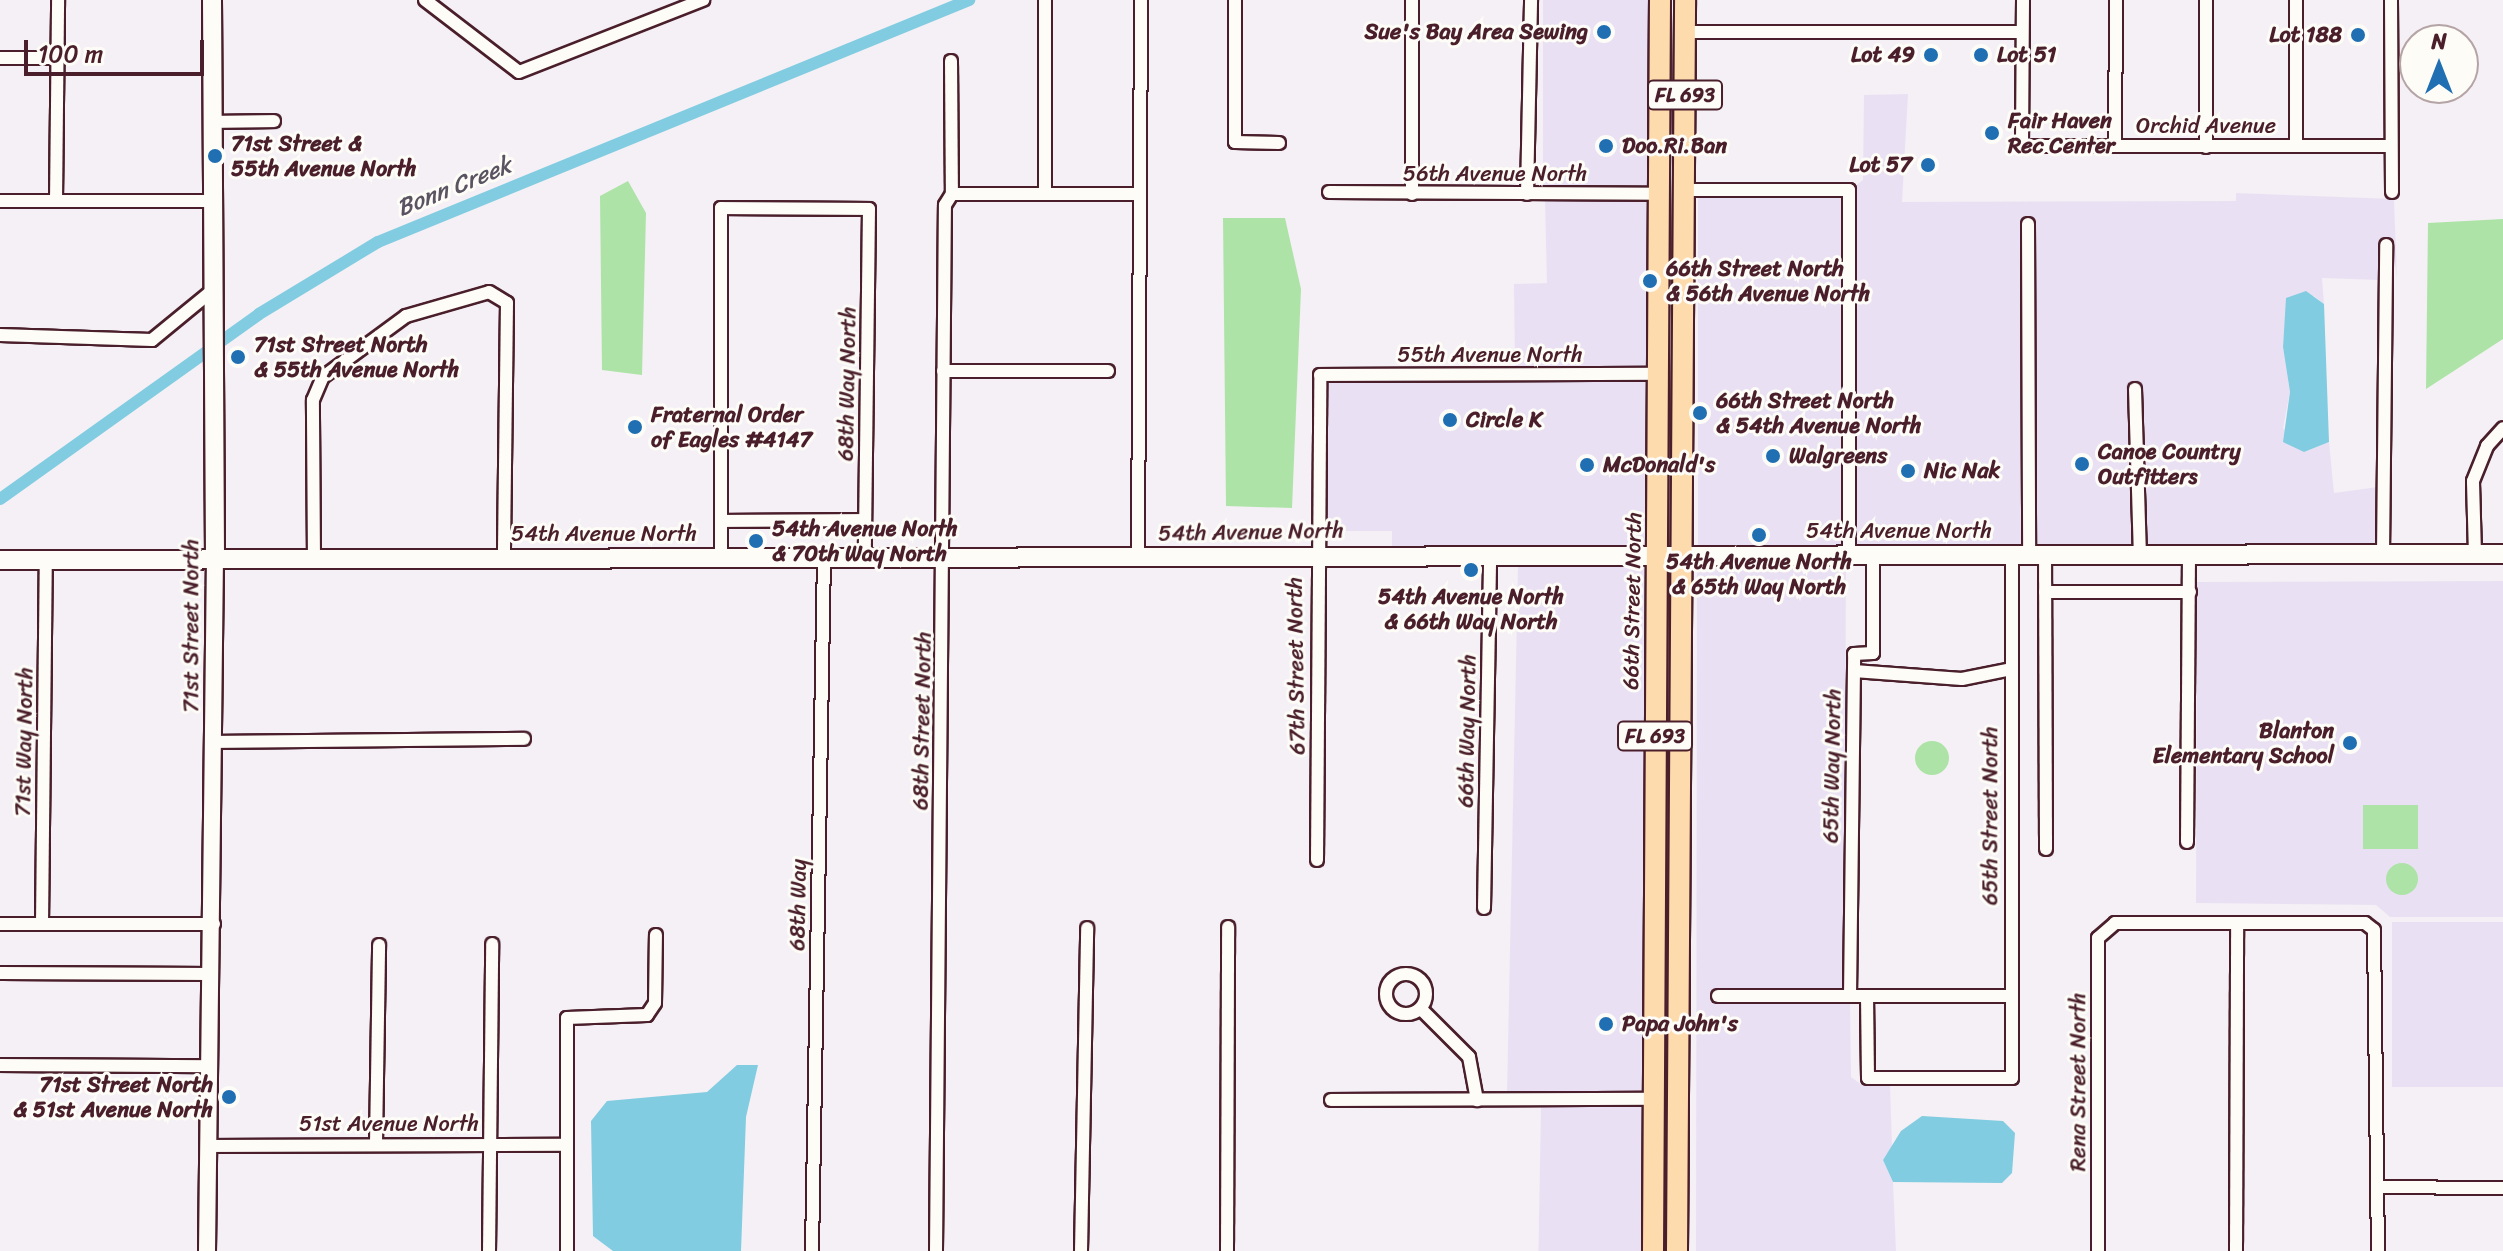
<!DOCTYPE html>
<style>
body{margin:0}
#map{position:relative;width:2503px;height:1251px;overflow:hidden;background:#f4f0f5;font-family:Sriracha,sans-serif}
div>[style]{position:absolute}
.built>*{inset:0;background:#e9e1f3;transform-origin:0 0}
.green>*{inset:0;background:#ade3a7;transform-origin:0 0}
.round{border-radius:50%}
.water>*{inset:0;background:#81cce0}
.canal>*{height:12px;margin:-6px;padding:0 6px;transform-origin:6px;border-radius:6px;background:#81cce0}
.roads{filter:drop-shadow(2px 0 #4a1f2b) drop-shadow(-2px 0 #4a1f2b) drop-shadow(0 2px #4a1f2b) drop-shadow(0 -2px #4a1f2b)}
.minor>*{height:12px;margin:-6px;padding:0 6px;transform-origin:6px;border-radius:6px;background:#fdfcf7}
.minor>.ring{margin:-6px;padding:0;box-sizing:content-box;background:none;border:12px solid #fdfcf7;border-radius:50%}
.tertiary>*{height:16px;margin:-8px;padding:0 8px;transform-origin:8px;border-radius:8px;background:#fdfcf7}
.secondary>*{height:18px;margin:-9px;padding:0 9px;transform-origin:9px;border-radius:9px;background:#fdfcf7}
.primary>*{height:20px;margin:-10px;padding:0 10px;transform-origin:10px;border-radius:10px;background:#fedbac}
.dots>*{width:22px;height:22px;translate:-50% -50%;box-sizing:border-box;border:4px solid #fdfcf7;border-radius:50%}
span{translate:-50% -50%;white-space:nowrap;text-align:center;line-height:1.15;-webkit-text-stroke:6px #fdfcf7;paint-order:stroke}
.shield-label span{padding:2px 6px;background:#fdfcf7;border:2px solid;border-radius:6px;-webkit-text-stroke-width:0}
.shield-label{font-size:20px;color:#4a1f2b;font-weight:700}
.poi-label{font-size:22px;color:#4a1f2b;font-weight:700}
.right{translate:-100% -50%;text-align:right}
.left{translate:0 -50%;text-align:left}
.street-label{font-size:22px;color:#4a1f2b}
.water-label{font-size:24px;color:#5a5361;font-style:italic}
.north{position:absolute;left:2399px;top:24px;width:80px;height:80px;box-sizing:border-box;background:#fdfcf7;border:2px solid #b5a4a5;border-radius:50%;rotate:0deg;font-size:22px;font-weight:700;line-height:32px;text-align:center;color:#4a1f2b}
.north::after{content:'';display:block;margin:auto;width:28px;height:36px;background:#1f6fb2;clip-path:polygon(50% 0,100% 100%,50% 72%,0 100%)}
.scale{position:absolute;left:24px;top:40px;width:180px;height:36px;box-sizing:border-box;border:4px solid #4a1f2b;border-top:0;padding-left:10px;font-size:24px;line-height:28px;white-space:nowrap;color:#4a1f2b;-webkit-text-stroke:6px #fdfcf7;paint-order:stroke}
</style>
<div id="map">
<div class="built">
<i style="left:1543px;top:0;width:107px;height:187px"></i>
<i style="clip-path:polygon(1908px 94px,1902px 202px,2236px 201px,2236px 193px,2394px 199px,2397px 280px,2392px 239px,2381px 238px,2380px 280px,2322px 278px,2324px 304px,2314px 296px,2286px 309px,2283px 347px,2290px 392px,2283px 428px,2304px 452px,2329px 442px,2334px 493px,2378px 487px,2377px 547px,2146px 548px,2141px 381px,2129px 382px,2133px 548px,2035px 548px,2035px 218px,2023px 217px,2023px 548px,1855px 548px,1855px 186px,1863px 180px,1864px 95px)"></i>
<i style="left:1843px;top:197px;width:351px;height:145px;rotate:90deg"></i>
<i style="clip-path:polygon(1545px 201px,1650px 201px,1649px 367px,1515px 367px,1514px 284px,1547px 283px)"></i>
<i style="clip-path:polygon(1649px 381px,1648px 549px,1392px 547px,1392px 531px,1320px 531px,1324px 382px)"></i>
<i style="clip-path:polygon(1648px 563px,1645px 1092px,1507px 1092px,1518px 567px,1496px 565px)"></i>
<i style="clip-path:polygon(1697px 563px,1846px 564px,1844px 988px,1712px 990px,1712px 1003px,1850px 1002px,1851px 1077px,1862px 1085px,1890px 1085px,1892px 1146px,1883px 1160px,1893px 1182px,1896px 1251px,1696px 1251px)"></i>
<i style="clip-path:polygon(2503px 581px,2503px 917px,2390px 917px,2376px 905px,2196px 903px,2197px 582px)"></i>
<i style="left:2503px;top:922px;width:165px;height:111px;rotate:90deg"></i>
<i style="left:1541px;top:1105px;width:103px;height:146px;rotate:1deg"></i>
</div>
<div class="green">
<i style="clip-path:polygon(628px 181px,646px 213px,642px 375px,602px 370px,600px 196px)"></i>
<i style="clip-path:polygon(1223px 218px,1285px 218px,1301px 289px,1292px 508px,1226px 506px)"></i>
<i style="clip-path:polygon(2503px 219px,2503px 339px,2426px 389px,2428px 223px)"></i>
<i class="round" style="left:1915px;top:741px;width:34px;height:34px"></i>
<i style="left:2363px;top:805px;width:55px;height:44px"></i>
<i class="round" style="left:2386px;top:863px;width:32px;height:32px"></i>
</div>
<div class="water">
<i style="clip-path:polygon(2306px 291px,2324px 304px,2329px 442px,2304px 452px,2283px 442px,2290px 392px,2283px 347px,2286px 298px)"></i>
<i style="clip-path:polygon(737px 1065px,758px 1065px,746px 1117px,741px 1251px,613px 1251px,593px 1236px,591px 1121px,607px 1101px,707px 1092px)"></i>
<i style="clip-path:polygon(1922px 1116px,2003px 1121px,2015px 1133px,2012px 1173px,2002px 1183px,1893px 1182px,1883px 1160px,1901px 1131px)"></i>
</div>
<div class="canal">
<i style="left:0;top:499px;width:318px;rotate:-35.5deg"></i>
<i style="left:259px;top:314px;width:139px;rotate:-31.2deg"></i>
<i style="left:378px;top:242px;width:639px;rotate:-22.27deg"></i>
</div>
<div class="roads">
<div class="minor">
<i style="left:425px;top:0;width:118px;rotate:37.5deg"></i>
<i style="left:519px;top:72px;width:198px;rotate:-21.4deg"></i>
<i style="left:1235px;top:0;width:142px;rotate:90deg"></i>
<i style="left:1235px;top:142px;width:44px;rotate:1.3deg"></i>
<i style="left:1412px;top:0;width:194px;rotate:90deg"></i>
<i style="left:2023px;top:0;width:146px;rotate:90.4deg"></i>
<i style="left:2022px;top:146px;width:368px"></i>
<i style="left:2391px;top:0;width:192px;rotate:89.7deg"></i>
<i style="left:1685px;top:32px;width:337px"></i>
<i style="left:0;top:58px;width:58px"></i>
<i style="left:951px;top:61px;width:133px;rotate:89.6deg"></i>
<i style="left:213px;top:122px;width:61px;rotate:-0.9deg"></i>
<i style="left:2115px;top:146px;width:146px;rotate:-89.6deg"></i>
<i style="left:2296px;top:146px;width:146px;rotate:-90deg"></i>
<i style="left:2206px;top:147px;width:147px;rotate:-90deg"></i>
<i style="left:1684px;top:190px;width:165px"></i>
<i style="left:1849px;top:190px;width:365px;rotate:90deg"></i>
<i style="left:1329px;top:192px;width:332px;rotate:0.3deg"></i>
<i style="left:1045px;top:193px;width:193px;rotate:-90deg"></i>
<i style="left:952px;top:194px;width:187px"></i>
<i style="left:1527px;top:194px;width:194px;rotate:-88.8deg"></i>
<i style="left:0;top:201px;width:213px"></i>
<i style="left:56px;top:201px;width:201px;rotate:-89.4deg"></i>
<i style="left:2028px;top:224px;width:331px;rotate:89.8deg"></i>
<i style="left:0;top:335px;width:152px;rotate:1.9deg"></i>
<i style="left:152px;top:340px;width:79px;rotate:-39.3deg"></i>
<i style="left:943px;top:371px;width:165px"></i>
<i style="left:2135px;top:389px;width:166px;rotate:88.3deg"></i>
<i style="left:722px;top:521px;width:143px;rotate:-0.4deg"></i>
<i style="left:2383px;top:554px;width:309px;rotate:-89.4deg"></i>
<i style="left:2475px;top:554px;width:73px;rotate:-91.6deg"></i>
<i style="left:2473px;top:481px;width:38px;rotate:-68deg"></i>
<i style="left:2487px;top:446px;width:24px;rotate:-48deg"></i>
<i style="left:2045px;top:555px;width:294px;rotate:89.8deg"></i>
<i style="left:1138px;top:557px;width:557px;rotate:-89.69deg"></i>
<i style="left:721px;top:559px;width:351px;rotate:-90deg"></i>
<i style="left:721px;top:208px;width:148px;rotate:0.4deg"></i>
<i style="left:869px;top:209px;width:351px;rotate:90.7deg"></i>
<i style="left:314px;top:560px;width:160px;rotate:-90.4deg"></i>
<i style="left:313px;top:400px;width:25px;rotate:-67deg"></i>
<i style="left:323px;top:377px;width:103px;rotate:-36.3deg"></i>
<i style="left:406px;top:316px;width:86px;rotate:-16.1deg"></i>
<i style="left:489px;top:292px;width:21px;rotate:31deg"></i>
<i style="left:507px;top:303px;width:255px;rotate:90.7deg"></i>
<i style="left:2045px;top:592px;width:145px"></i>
<i style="left:1854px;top:671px;width:108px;rotate:4.2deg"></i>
<i style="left:1962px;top:679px;width:50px;rotate:-11.5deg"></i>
<i style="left:215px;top:742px;width:309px;rotate:-0.6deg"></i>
<i style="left:2187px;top:842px;width:287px;rotate:-89.6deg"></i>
<i style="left:1317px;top:860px;width:485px;rotate:-89.6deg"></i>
<i style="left:1320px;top:375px;width:339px;rotate:-0.2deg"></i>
<i style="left:1484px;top:908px;width:353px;rotate:-89deg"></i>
<i style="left:0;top:924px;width:214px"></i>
<i style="left:42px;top:924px;width:364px;rotate:-89.4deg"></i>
<i style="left:0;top:973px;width:212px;rotate:0.3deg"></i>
<i class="ring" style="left:1386px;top:974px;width:28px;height:28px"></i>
<i style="left:1850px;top:995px;width:341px;rotate:-89.3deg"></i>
<i style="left:1854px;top:654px;width:19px;rotate:-3deg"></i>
<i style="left:1873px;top:653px;width:98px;rotate:-90deg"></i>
<i style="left:1718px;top:996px;width:290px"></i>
<i style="left:1867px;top:996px;width:82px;rotate:89.3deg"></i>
<i style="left:1868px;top:1078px;width:144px"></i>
<i style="left:2012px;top:1078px;width:523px;rotate:-90deg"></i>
<i style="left:1421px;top:1009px;width:68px;rotate:45deg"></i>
<i style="left:1469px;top:1057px;width:44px;rotate:79.5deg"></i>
<i style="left:0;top:1065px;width:210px;rotate:0.3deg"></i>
<i style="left:1331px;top:1100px;width:321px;rotate:-0.2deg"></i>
<i style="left:376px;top:1143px;width:198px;rotate:-89.1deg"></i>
<i style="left:210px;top:1146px;width:357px;rotate:-0.2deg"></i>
<i style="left:2378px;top:1187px;width:125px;rotate:0.5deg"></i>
<i style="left:489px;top:1251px;width:307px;rotate:-89.4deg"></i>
<i style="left:567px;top:1251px;width:233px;rotate:-90deg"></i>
<i style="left:567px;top:1018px;width:80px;rotate:-2.1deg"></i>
<i style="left:647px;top:1015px;width:14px;rotate:-56deg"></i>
<i style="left:655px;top:1003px;width:68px;rotate:-89.2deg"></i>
<i style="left:812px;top:1251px;width:691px;rotate:-89.01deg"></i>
<i style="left:936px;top:1251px;width:1046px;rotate:-89.51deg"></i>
<i style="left:945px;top:205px;width:13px;rotate:-58deg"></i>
<i style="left:1081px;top:1251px;width:323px;rotate:-88.9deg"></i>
<i style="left:1227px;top:1251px;width:324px;rotate:-89.8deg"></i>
<i style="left:2098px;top:1251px;width:313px;rotate:-90deg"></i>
<i style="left:2098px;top:938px;width:23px;rotate:-41deg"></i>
<i style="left:2115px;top:923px;width:250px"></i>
<i style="left:2365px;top:923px;width:11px;rotate:38deg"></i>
<i style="left:2374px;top:930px;width:321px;rotate:89.3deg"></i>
<i style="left:2236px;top:1251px;width:328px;rotate:-89.8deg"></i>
</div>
<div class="tertiary">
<i style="left:207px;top:1251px;width:691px;rotate:-89.34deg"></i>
</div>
<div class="secondary">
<i style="left:212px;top:0;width:560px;rotate:89.69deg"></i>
<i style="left:0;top:560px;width:2503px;rotate:-0.14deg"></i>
</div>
<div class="primary">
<i style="left:1653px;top:1251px;width:1251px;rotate:-89.68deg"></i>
<i style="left:1677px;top:1251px;width:1251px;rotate:-89.63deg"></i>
</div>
</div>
<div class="dots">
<i style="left:1604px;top:32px;background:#1f6fb2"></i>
<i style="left:2358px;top:35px;background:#1f6fb2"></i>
<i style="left:1931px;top:55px;background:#1f6fb2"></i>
<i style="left:1981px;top:55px;background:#1f6fb2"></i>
<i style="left:1992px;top:133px;background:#1f6fb2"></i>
<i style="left:1606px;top:146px;background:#1f6fb2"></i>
<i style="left:215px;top:156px;background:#1f6fb2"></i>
<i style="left:1928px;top:165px;background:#1f6fb2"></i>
<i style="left:1650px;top:281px;background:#1f6fb2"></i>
<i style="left:238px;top:357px;background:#1f6fb2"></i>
<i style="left:1700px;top:413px;background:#1f6fb2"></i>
<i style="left:1450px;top:420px;background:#1f6fb2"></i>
<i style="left:635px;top:427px;background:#1f6fb2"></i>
<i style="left:1773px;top:456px;background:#1f6fb2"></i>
<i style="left:2082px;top:464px;background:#1f6fb2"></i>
<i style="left:1587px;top:465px;background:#1f6fb2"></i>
<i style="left:1908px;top:471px;background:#1f6fb2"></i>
<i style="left:1759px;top:535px;background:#1f6fb2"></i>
<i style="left:756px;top:541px;background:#1f6fb2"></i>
<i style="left:1471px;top:570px;background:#1f6fb2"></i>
<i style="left:2350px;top:743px;background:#1f6fb2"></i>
<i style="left:1606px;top:1024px;background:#1f6fb2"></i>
<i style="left:229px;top:1097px;background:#1f6fb2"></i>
</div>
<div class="shield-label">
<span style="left:1685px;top:95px">FL 693</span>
<span style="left:1655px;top:736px">FL 693</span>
</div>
<div class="poi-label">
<span class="right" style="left:1588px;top:32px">Sue's Bay Area Sewing</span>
<span class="right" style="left:2342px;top:35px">Lot 188</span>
<span class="right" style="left:1915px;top:55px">Lot 49</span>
<span class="left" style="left:1997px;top:55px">Lot 51</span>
<span class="left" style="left:2008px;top:133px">Fair Haven<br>Rec Center</span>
<span class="left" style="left:231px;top:156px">71st Street &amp;<br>55th Avenue North</span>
<span class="left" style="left:1622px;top:146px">Doo.Ri.Ban</span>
<span class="right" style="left:1912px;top:165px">Lot 57</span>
<span class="left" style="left:1666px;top:281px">66th Street North<br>&amp; 56th Avenue North</span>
<span class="left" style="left:254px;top:357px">71st Street North<br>&amp; 55th Avenue North</span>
<span class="left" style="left:1716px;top:413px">66th Street North<br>&amp; 54th Avenue North</span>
<span class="left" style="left:651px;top:427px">Fraternal Order<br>of Eagles #4147</span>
<span class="left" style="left:1466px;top:420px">Circle K</span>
<span class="left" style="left:2098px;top:464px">Canoe Country<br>Outfitters</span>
<span class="left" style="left:1789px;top:456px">Walgreens</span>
<span class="left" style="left:1603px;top:465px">McDonald's</span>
<span class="left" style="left:1924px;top:471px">Nic Nak</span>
<span class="left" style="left:772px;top:541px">54th Avenue North<br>&amp; 70th Way North</span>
<span style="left:1759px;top:574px">54th Avenue North<br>&amp; 65th Way North</span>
<span style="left:1471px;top:609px">54th Avenue North<br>&amp; 66th Way North</span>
<span class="right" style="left:2334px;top:743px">Blanton<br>Elementary School</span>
<span class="left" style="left:1622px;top:1024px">Papa John's</span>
<span class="right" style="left:213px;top:1097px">71st Street North<br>&amp; 51st Avenue North</span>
</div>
<div class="street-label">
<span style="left:2206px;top:126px">Orchid Avenue</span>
<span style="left:1495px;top:174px">56th Avenue North</span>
<span style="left:1490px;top:355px">55th Avenue North</span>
<span style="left:847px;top:384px;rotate:-89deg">68th Way North</span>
<span style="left:1899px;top:531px">54th Avenue North</span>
<span style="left:1251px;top:532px;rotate:-1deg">54th Avenue North</span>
<span style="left:604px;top:534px">54th Avenue North</span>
<span style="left:1632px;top:601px;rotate:-89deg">66th Street North</span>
<span style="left:191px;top:626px;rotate:-90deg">71st Street North</span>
<span style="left:1296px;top:666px;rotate:-91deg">67th Street North</span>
<span style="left:922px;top:721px;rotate:-89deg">68th Street North</span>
<span style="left:1467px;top:731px;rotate:-89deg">66th Way North</span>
<span style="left:24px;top:742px;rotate:-89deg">71st Way North</span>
<span style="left:1832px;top:766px;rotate:-89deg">65th Way North</span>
<span style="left:1990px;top:816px;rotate:-90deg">65th Street North</span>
<span style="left:798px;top:905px;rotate:-89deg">68th Way</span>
<span style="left:2078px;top:1082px;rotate:-90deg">Rena Street North</span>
<span style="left:389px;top:1124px">51st Avenue North</span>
</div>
<div class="water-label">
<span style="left:454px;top:187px;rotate:-22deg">Bonn Creek</span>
</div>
<div class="north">N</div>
<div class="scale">100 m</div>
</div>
